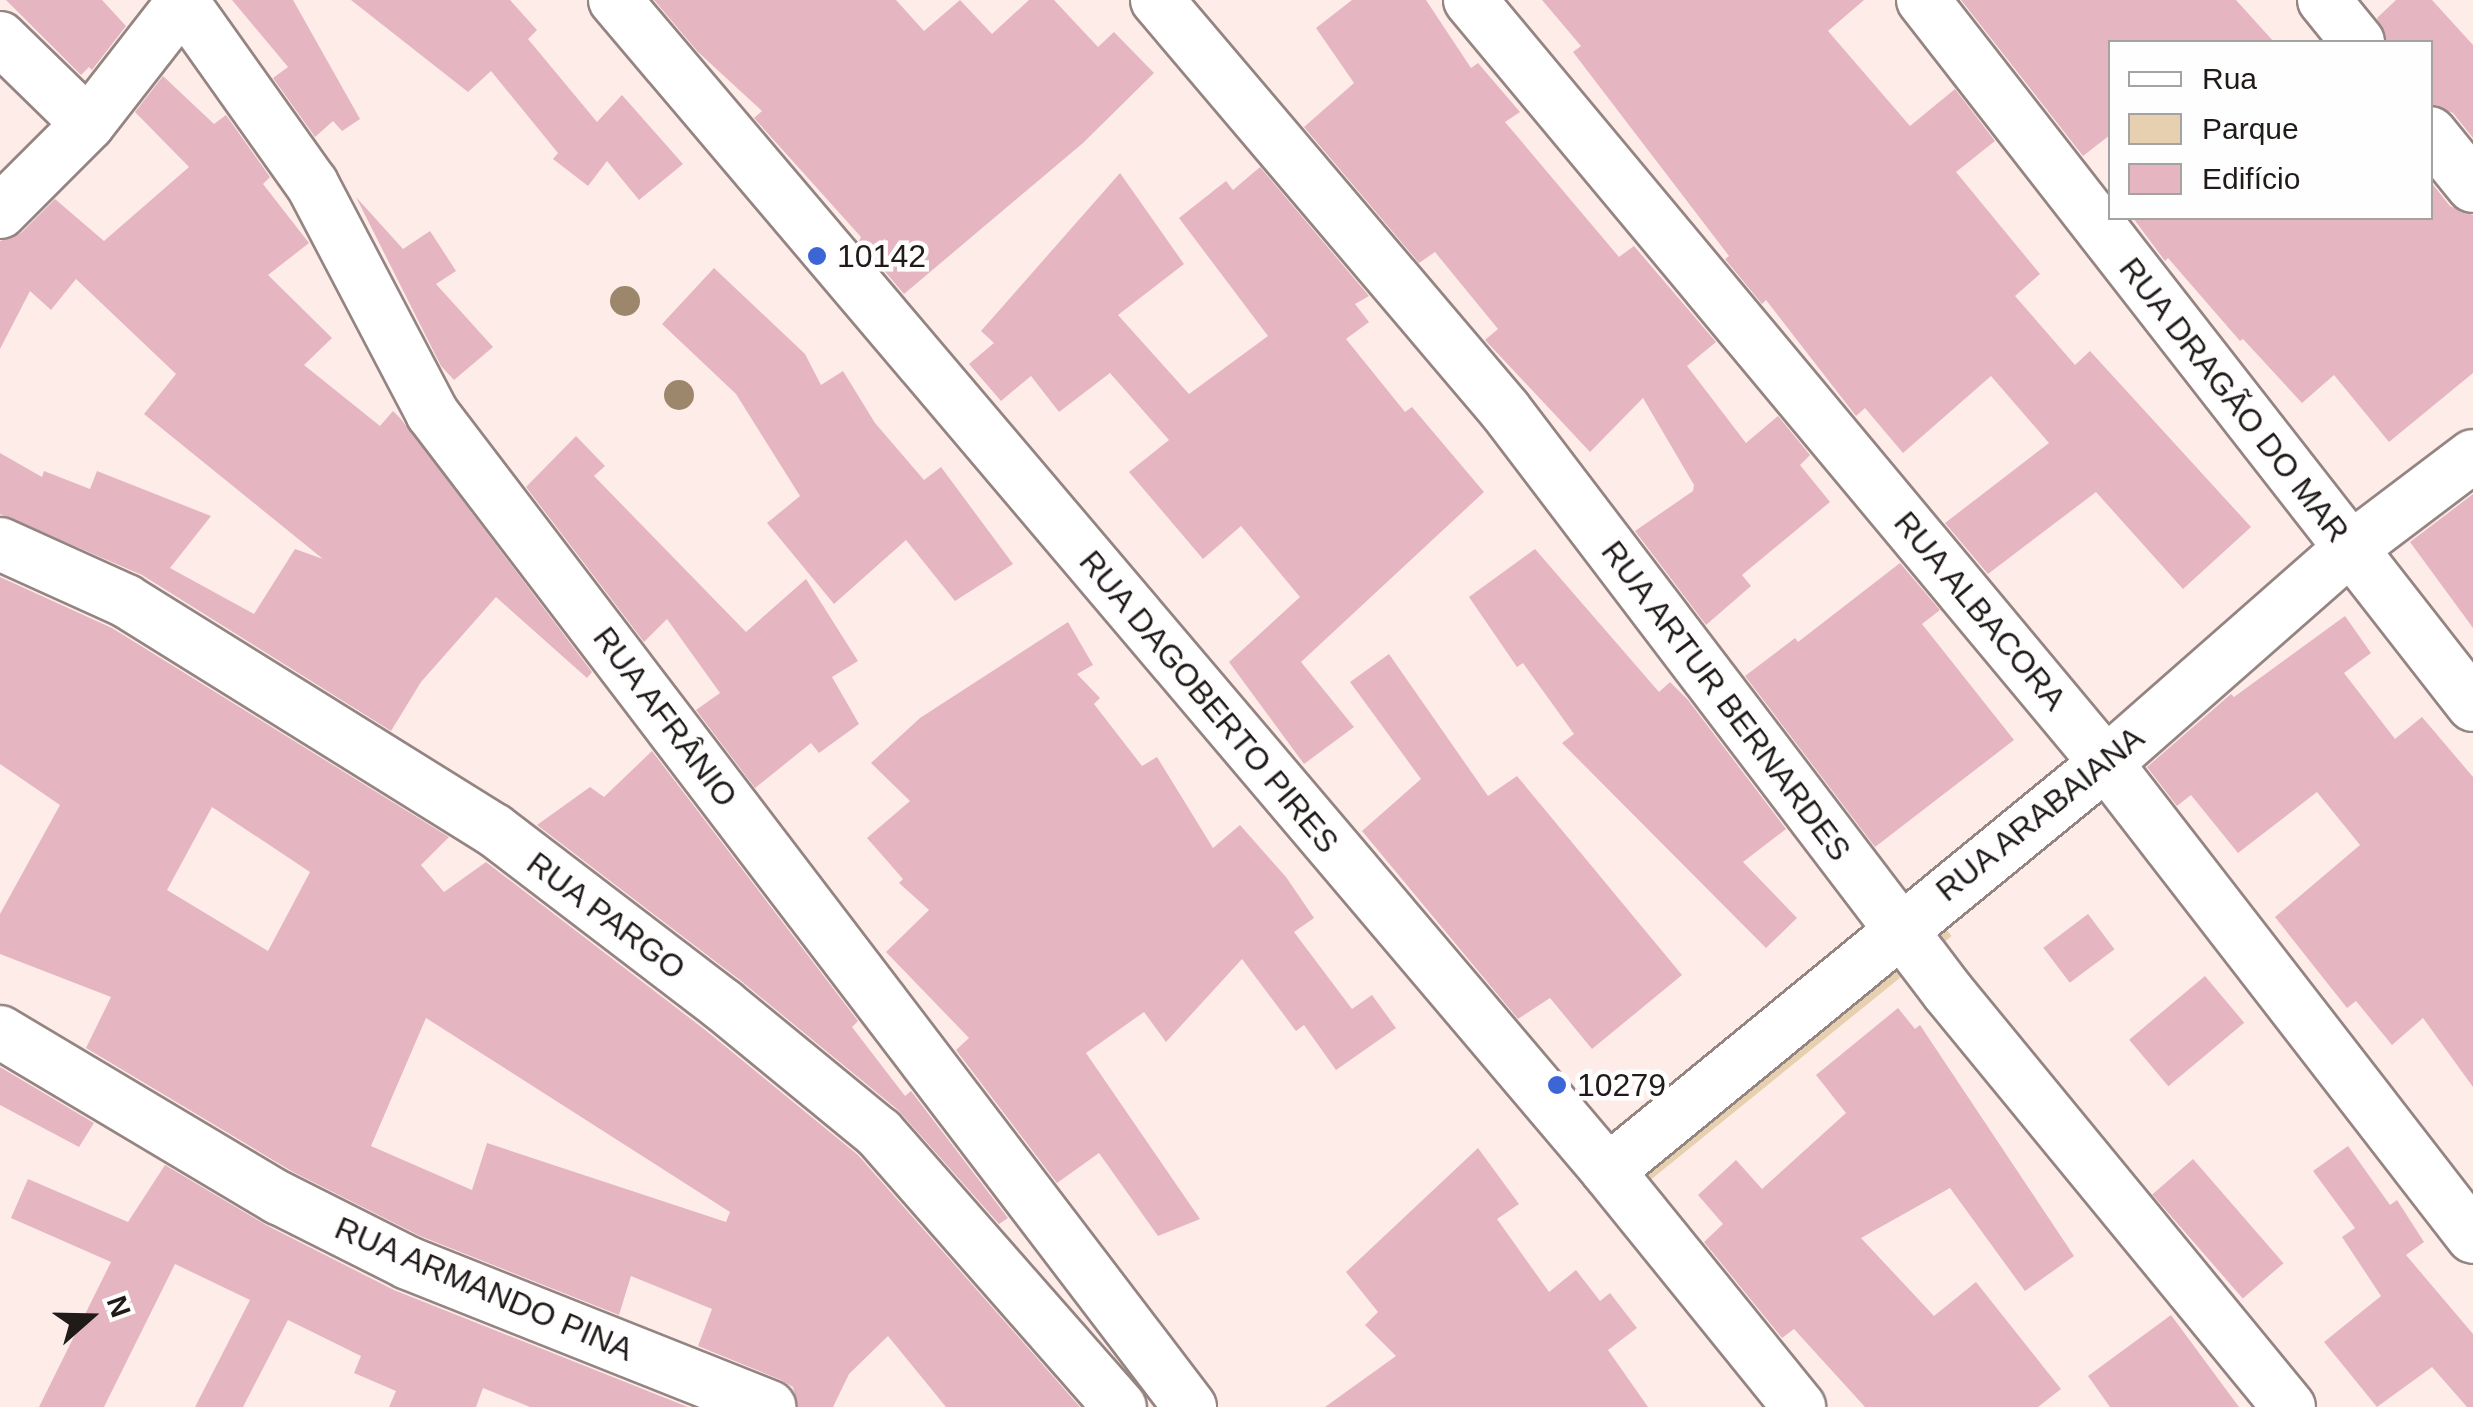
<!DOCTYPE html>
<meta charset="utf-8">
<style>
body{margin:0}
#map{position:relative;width:2473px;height:1407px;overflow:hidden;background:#feece9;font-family:Arial,sans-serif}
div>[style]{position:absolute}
.green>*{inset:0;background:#e6d0b0;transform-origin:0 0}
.building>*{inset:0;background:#e5b6c1;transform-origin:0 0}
.roads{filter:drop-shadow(2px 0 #948482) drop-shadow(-2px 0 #948482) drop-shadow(0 2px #948482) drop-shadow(0 -2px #948482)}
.street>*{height:52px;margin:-26px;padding:0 26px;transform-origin:26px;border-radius:26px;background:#fff}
.trees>*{width:30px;height:30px;margin:-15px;border-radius:50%;background:#9d876c}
.dots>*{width:28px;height:28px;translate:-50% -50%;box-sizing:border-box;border:5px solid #fefefe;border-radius:50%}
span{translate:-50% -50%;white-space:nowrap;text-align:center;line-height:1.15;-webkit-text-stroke:9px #fefefe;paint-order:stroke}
.poi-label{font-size:32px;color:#201a19}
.left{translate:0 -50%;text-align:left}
.street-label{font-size:32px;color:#201a19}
.legend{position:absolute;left:2108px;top:40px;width:325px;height:180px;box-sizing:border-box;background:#fefefe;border:2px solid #a5a3a2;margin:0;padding:12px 18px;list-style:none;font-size:30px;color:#201a19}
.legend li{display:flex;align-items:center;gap:20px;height:50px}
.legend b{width:50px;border:2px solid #a5a3a2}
.north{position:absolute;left:40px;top:1267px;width:100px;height:100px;-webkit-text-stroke:8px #fefefe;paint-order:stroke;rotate:70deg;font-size:28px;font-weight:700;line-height:40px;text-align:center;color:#201a19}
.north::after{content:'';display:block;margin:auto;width:35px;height:45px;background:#201a19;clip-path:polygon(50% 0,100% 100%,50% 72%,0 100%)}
</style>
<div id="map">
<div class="green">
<i style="left:1912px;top:887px;width:63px;height:392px;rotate:51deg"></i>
</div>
<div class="building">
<i style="clip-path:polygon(6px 0,102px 0,126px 26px,92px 70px,89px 67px,81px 75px)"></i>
<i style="clip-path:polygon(232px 0,293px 0,360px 119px,342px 131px,333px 121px,315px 137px,273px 78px,288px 67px)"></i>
<i style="clip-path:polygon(351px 0,510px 0,537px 30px,528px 39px,597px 122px,622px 95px,683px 164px,639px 200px,607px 161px,588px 186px,553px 159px,558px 153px,491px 71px,468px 92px)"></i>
<i style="clip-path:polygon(654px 0,896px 0,924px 31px,960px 0,992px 34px,1029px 0,1054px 0,1098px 47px,1114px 32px,1154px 73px,1083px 143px,904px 294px,859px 241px,861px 237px,754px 118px,762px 111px,698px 52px)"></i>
<i style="clip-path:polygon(1352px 0,1426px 0,1471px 68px,1478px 63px,1520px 112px,1505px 122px,1619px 257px,1634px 246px,1716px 342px,1687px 366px,1746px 443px,1778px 416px,1810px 455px,1800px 465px,1830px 502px,1742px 575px,1751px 586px,1706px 625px,1635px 531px,1693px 491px,1694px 485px,1643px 398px,1590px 452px,1485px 340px,1498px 329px,1435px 252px,1419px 263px,1304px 127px,1354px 83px,1316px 28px)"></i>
<i style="clip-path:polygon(1542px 0,1864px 0,1828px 31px,1910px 126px,1955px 89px,1995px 141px,1956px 172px,2040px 274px,2015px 296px,2075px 365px,2090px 351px,2251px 527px,2183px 589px,2096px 492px,1988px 574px,1945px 523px,2049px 443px,1991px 376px,1903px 453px,1865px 408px,1856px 416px,1766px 300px,1762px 304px,1725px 259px,1729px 256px,1573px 52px,1581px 46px)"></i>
<i style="clip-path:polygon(1961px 0,2236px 0,2274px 42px,2110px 42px,2110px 135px,2083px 156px)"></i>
<i style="clip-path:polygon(2396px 0,2432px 0,2473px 45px,2473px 138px,2453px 113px,2430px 104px,2430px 42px,2387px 42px,2377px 18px)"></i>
<i style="clip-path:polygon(163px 76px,214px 124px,226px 115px,270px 177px,263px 184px,309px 243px,268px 275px,332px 338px,304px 365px,380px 426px,393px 411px,401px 419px,592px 672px,587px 678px,496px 597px,421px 682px,391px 731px,142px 575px,0 514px,0 453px,42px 477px,44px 471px,90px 489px,97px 471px,211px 516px,170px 568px,254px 614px,295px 549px,323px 559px,144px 414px,176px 374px,76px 279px,51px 310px,30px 291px,0 349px,0 241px,21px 233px,55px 199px,104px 241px,189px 167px,135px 112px)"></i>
<i style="clip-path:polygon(1260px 167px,1369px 296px,1355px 304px,1369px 322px,1346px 339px,1405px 412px,1412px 407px,1484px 492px,1301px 662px,1354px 727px,1304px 764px,1229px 662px,1300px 597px,1241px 526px,1203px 559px,1129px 472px,1169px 440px,1110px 373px,1059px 412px,1031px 376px,1001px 401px,969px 364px,994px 343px,981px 331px,1120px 173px,1184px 264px,1118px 315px,1189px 394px,1268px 336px,1179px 218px,1226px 181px,1233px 190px)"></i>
<i style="clip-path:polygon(2430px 181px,2450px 206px,2473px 215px,2473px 373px,2389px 442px,2334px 375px,2302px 403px,2243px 339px,2240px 341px,2168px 258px,2165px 261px,2133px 218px,2430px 218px)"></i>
<i style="clip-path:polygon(356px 197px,403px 249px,430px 231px,456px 271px,436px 284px,493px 347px,454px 380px,441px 366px)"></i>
<i style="clip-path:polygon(714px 268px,805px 354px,821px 385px,843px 371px,875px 423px,924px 480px,941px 467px,1013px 564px,955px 601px,906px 540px,834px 604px,767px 523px,800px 496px,736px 394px,662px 324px)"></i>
<i style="clip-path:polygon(576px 436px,605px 466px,594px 476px,746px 632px,806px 579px,858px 661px,832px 677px,859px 724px,819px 753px,811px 743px,755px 788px,696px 710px,720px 693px,667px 619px,644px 642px,526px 487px)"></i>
<i style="clip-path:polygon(2473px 494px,2473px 628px,2410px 542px)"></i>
<i style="clip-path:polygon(1535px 549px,1659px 692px,1670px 682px,1688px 700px,1786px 829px,1743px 862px,1797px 918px,1766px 948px,1562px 743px,1574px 734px,1523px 663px,1517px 667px,1469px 597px)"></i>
<i style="clip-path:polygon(1900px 563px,1940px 610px,1922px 624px,2014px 740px,1875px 847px,1745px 676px,1795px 638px,1798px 642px)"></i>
<i style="clip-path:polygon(evenodd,0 577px,112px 628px,449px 837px,421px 865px,444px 892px,486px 862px,704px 1029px,858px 1155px,1080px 1407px,946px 1407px,888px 1336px,849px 1374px,833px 1407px,798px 1407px,793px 1387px,781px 1380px,698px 1346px,712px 1309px,631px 1276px,619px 1315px,420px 1236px,293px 1172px,86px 1048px,111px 997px,0 954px,0 914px,60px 805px,0 764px,0 577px,212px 807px,310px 872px,268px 951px,167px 890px,212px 807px,0 577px,426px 1018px,730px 1212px,726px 1222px,487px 1143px,472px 1190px,371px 1146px,426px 1018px)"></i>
<i style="clip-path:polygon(2345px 616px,2371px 653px,2344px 673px,2395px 739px,2422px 717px,2473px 777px,2473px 1087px,2423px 1018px,2392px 1045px,2356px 1001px,2347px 1008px,2275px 917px,2360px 845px,2317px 792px,2238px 853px,2191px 795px,2177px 806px,2147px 767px,2231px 694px,2234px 697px)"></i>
<i style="clip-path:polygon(1068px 622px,1093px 665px,1077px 674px,1100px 698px,1094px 704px,1142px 766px,1157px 757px,1213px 848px,1240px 825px,1286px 877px,1314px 918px,1294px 932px,1352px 1009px,1372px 995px,1396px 1028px,1336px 1070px,1304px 1025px,1296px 1031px,1242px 959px,1166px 1042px,1144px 1012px,1086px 1053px,1200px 1219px,1158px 1236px,1099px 1153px,1057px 1183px,956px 1050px,969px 1038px,886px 952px,929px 910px,899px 883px,903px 879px,867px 838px,910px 801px,871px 763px,920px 718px)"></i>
<i style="clip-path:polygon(1389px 654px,1488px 796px,1517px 776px,1682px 975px,1592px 1049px,1550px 998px,1518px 1019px,1362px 831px,1421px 779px,1350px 682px)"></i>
<i style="clip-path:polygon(652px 751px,855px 1017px,858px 1021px,852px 1027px,905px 1096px,911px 1091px,1008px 1218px,999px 1224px,898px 1110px,741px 981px,537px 825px,590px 787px,604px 797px)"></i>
<i style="left:2088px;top:914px;width:44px;height:56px;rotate:53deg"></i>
<i style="left:2205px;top:976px;width:61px;height:99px;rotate:50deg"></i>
<i style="clip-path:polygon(1898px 1008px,1915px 1029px,1920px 1025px,2074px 1256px,2025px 1291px,1950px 1188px,1861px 1238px,1934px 1316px,1976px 1282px,2061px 1389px,2038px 1407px,1865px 1407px,1794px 1329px,1782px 1338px,1704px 1242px,1723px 1224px,1698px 1195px,1736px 1160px,1762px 1189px,1846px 1113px,1816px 1075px)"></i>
<i style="clip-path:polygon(0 1067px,94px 1123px,79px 1147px,0 1105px)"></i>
<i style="clip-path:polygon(2348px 1146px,2390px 1205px,2397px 1200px,2424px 1242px,2406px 1255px,2473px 1334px,2473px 1407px,2467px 1407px,2432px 1367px,2377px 1407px,2324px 1342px,2381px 1296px,2342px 1237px,2355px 1228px,2313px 1171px)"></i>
<i style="clip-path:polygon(1478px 1148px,1519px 1204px,1497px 1219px,1549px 1292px,1576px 1270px,1600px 1301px,1610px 1293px,1637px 1328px,1608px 1350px,1648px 1407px,1325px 1407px,1396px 1356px,1365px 1325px,1378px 1312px,1346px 1272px)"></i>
<i style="left:2193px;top:1159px;width:138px;height:54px;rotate:49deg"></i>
<i style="clip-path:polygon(165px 1165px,266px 1225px,394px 1290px,688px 1407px,530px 1407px,483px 1388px,476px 1407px,389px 1407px,396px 1391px,354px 1373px,361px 1356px,288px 1320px,243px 1407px,195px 1407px,250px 1300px,175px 1264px,104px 1407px,39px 1407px,111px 1262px,11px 1218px,28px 1179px,128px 1222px)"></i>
<i style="clip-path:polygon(2171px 1315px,2239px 1407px,2110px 1407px,2088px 1376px)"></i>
</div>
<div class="roads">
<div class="street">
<i style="left:181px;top:0;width:226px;rotate:54.6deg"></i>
<i style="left:312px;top:184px;width:259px;rotate:62.3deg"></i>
<i style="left:432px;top:413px;width:1250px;rotate:52.67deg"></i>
<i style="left:615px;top:0;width:1535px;rotate:49.7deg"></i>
<i style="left:1608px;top:1171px;width:304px;rotate:51deg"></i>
<i style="left:1157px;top:0;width:538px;rotate:49.68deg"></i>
<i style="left:1505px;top:410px;width:731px;rotate:52.72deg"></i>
<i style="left:1948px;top:992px;width:537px;rotate:50.59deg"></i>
<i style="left:1470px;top:0;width:993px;rotate:50.19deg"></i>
<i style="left:2106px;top:763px;width:599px;rotate:52.25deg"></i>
<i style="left:1923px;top:0;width:894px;rotate:52.04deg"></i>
<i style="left:2324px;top:0;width:54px;rotate:51deg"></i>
<i style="left:0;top:38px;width:123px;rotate:44.3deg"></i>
<i style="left:2430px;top:133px;width:68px;rotate:50.9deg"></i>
<i style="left:0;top:212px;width:124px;rotate:-45deg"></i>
<i style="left:88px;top:124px;width:155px;rotate:-52.1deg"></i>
<i style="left:0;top:544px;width:138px;rotate:24.3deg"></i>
<i style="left:126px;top:601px;width:433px;rotate:31.9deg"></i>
<i style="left:494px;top:830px;width:288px;rotate:37.4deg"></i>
<i style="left:723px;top:1005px;width:202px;rotate:39.4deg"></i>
<i style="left:879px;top:1133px;width:365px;rotate:48.7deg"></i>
<i style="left:0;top:1032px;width:325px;rotate:30.8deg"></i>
<i style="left:279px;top:1198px;width:144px;rotate:26.7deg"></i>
<i style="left:408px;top:1263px;width:389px;rotate:21.7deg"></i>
<i style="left:1608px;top:1171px;width:644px;rotate:-39.33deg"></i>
<i style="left:2106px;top:763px;width:325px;rotate:-41.3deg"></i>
<i style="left:2350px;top:549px;width:154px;rotate:-37.1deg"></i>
</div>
</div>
<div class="trees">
<i style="left:625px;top:301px"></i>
<i style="left:679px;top:395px"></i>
</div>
<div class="dots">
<i style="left:817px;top:256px;background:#3c65d6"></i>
<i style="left:1557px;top:1085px;background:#3c65d6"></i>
</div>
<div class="poi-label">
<span class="left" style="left:837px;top:256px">10142</span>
<span class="left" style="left:1577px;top:1085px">10279</span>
</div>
<div class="street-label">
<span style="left:2234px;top:400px;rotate:52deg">RUA DRAGÃO DO MAR</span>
<span style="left:1980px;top:611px;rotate:50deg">RUA ALBACORA</span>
<span style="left:1726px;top:701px;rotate:53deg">RUA ARTUR BERNARDES</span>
<span style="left:1209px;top:702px;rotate:50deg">RUA DAGOBERTO PIRES</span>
<span style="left:665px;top:717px;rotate:53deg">RUA AFRÂNIO</span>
<span style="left:2040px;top:814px;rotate:-39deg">RUA ARABAIANA</span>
<span style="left:606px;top:916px;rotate:37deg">RUA PARGO</span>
<span style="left:484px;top:1289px;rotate:23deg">RUA ARMANDO PINA</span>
</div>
<ul class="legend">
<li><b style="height:12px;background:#fff"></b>Rua</li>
<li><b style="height:28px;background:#e6d0b0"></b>Parque</li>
<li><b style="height:28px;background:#e5b6c1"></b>Edifício</li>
</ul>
<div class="north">N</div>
</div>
